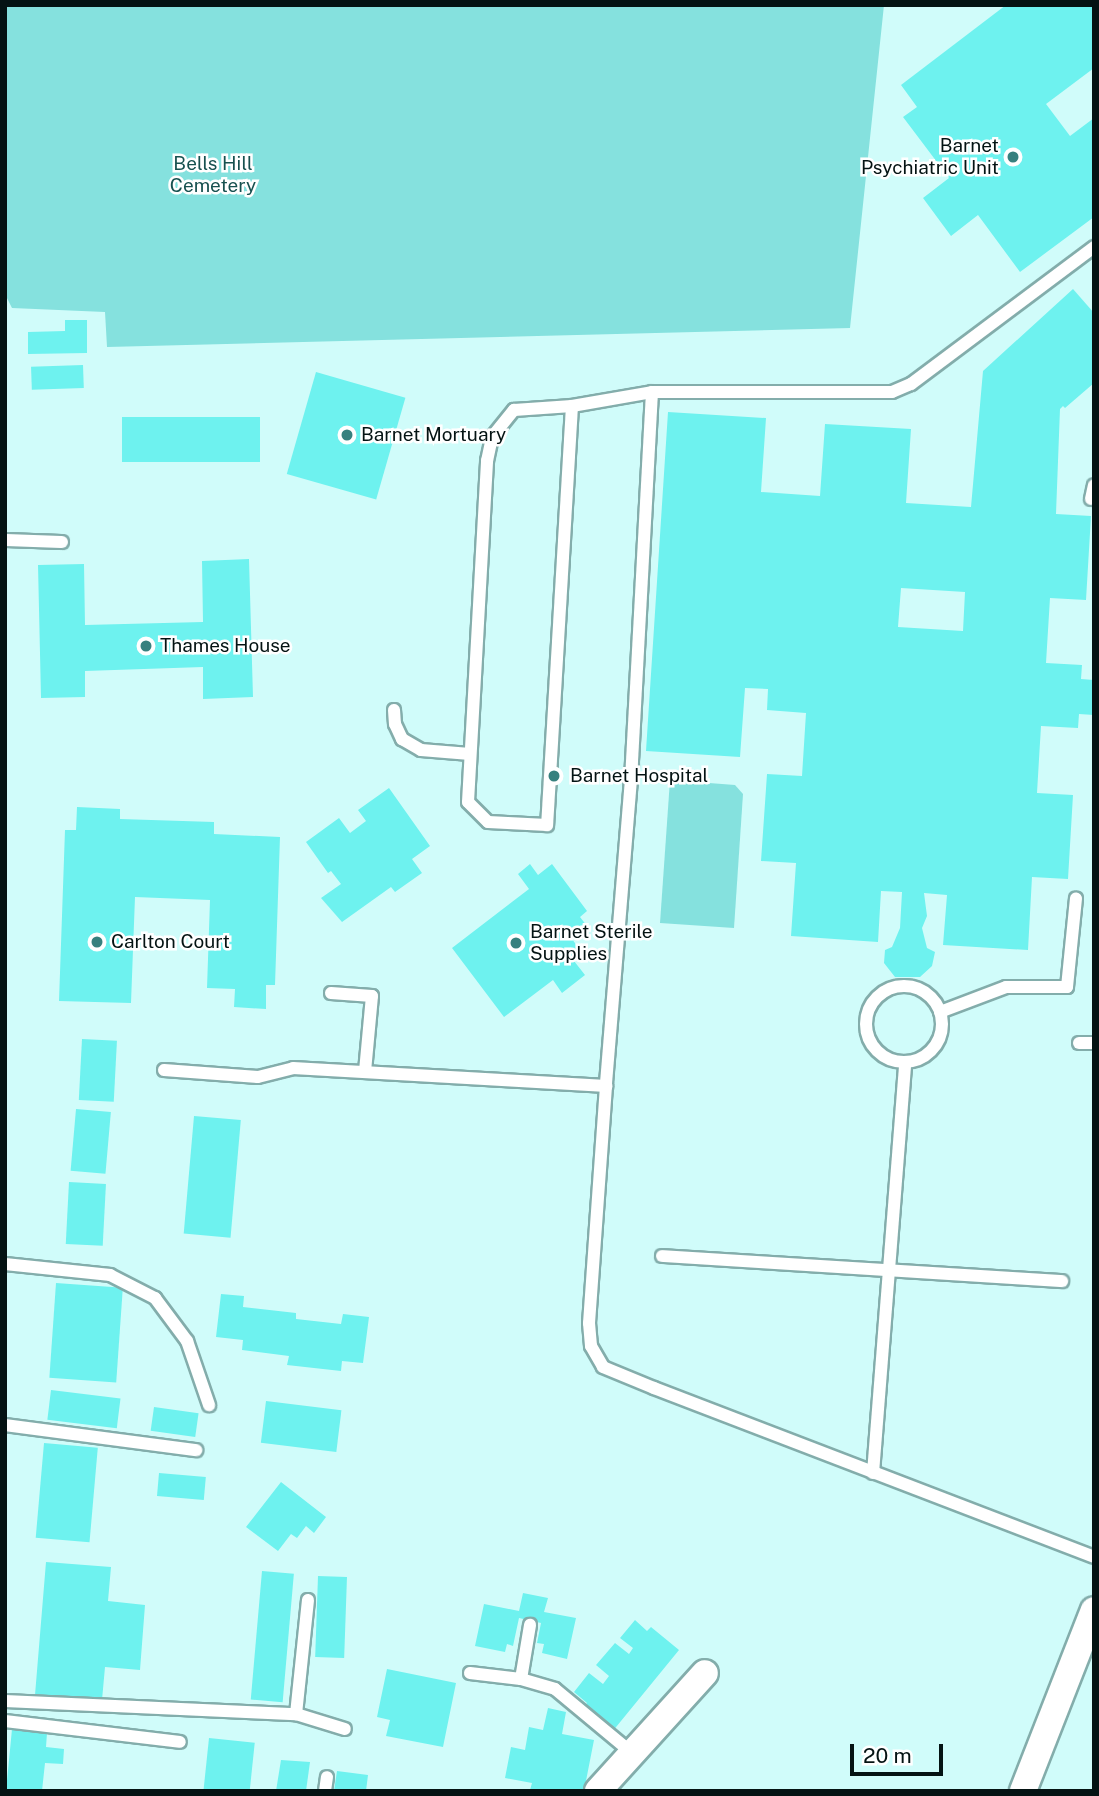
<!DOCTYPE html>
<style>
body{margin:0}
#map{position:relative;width:1099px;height:1796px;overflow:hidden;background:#d0fcfa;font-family:"Public Sans",sans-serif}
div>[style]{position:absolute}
.green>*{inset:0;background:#85e1de}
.building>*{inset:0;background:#6ef2ef;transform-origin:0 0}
.roads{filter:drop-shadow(2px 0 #83adab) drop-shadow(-2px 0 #83adab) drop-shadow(0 2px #83adab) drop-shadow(0 -2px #83adab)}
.service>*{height:12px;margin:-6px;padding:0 6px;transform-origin:6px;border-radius:6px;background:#fff}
.service>.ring{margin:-6px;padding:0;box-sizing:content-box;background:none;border:12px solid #fff;border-radius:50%}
.minor>*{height:26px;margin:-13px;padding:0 13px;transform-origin:13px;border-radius:13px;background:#fff}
.dots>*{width:19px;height:19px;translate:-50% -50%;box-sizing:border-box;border:4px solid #fff;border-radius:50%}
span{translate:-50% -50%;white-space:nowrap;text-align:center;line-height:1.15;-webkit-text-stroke:5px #fff;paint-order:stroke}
.poi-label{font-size:19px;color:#041313}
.right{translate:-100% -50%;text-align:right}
.left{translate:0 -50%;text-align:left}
.park-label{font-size:19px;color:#175150}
.frame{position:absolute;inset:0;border:7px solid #041313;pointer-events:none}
.scale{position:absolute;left:850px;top:1744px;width:93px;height:32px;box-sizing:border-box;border:4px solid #041313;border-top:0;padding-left:9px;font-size:21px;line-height:24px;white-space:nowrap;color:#041313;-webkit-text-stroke:5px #fff;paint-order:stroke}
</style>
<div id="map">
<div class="green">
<i style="clip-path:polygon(5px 5px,884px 5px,850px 328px,107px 347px,105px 312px,12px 308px,5px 294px)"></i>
<i style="clip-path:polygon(670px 780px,735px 785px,743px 794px,734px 928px,660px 923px)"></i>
</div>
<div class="building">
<i style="clip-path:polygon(1006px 5px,1094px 5px,1094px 68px,1046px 104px,1070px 136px,1094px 118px,1094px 217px,1020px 272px,978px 215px,951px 236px,923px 198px,949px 178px,903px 117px,917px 107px,901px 85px)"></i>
<i style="clip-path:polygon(evenodd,1073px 289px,1094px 313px,1094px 383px,1065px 408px,1063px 406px,1060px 409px,1056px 514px,1091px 516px,1086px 600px,1050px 598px,1046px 663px,1082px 665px,1081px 679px,1094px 680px,1094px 715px,1079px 714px,1078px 728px,1041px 726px,1037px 793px,1073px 795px,1068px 879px,1032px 877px,1028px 950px,943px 945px,947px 895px,924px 893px,927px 916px,922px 928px,927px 948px,935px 952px,932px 966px,920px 977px,895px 977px,884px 963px,885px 950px,892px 947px,900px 928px,902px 892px,881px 891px,878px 942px,791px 936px,796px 863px,761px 861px,767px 774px,802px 776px,806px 713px,767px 710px,768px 689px,745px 688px,740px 757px,646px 751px,668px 412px,766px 418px,761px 492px,820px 496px,825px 424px,911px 429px,906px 503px,971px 507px,983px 371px,1073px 289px,901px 588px,965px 592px,963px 631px,898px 627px,901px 588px)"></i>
<i style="clip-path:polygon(65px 320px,87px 320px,87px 353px,28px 354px,28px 332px,65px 331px)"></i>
<i style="left:83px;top:365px;width:23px;height:52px;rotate:88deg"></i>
<i style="left:316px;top:372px;width:93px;height:106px;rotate:16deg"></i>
<i style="left:260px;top:417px;width:45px;height:138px;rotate:90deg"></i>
<i style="clip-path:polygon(249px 559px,253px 697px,203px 699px,203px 667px,85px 671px,85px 697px,41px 698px,38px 565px,84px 564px,85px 625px,203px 622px,202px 561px)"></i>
<i style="clip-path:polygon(389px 788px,430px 846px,412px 859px,422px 873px,395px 892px,391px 887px,342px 922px,321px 898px,341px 884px,331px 871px,328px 873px,306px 842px,339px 818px,350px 833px,366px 821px,358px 810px)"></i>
<i style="clip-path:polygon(77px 807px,120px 809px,120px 819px,214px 822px,214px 834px,280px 837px,275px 985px,266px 985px,266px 1009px,234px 1007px,235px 989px,207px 988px,210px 900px,135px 897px,131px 1003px,59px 1001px,65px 830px,76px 830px)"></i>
<i style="clip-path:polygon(530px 864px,538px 875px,552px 864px,587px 911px,580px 917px,587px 926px,572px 939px,583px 954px,574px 961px,585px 975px,562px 993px,553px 980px,504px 1017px,452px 948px,529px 889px,518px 874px)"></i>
<i style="left:82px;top:1039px;width:35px;height:61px;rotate:3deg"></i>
<i style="left:76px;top:1109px;width:35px;height:62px;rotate:5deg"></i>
<i style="left:194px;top:1116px;width:47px;height:118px;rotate:5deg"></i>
<i style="left:69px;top:1182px;width:37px;height:62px;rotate:3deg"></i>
<i style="left:56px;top:1283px;width:67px;height:95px;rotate:4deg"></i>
<i style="clip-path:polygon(221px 1294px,244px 1296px,243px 1307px,296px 1313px,296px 1319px,341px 1324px,343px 1314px,369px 1317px,363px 1363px,342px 1361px,341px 1371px,287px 1365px,289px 1356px,242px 1350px,243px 1340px,216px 1337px)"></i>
<i style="left:51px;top:1390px;width:70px;height:30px;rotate:7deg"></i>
<i style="left:266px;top:1401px;width:76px;height:42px;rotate:7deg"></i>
<i style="left:154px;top:1407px;width:45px;height:24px;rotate:8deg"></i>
<i style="left:44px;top:1443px;width:54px;height:95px;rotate:5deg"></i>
<i style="left:159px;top:1473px;width:47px;height:23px;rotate:5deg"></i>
<i style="clip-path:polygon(281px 1482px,326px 1517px,314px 1533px,306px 1526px,297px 1538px,291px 1534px,278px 1551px,246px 1527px)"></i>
<i style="clip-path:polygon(46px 1562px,111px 1567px,108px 1601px,145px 1605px,140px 1670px,105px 1667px,102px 1700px,35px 1695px)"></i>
<i style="left:262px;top:1571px;width:32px;height:129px;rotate:5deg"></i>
<i style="left:318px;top:1576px;width:29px;height:81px;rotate:2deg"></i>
<i style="clip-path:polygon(523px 1593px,548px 1598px,544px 1612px,576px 1618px,567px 1659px,542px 1653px,544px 1644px,537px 1643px,541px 1623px,519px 1618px,513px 1646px,507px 1644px,505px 1652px,475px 1646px,484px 1604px,519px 1611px)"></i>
<i style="clip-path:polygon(635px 1620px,647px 1631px,651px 1627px,679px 1650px,612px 1732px,583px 1708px,587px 1703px,574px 1692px,589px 1673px,603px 1684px,609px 1676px,596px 1665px,615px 1643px,629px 1654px,633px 1648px,620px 1638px)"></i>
<i style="clip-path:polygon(387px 1669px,456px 1683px,443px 1747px,386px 1736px,390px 1720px,377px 1717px)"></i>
<i style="clip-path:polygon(548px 1708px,566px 1712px,562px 1734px,594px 1740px,584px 1791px,534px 1791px,530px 1790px,532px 1783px,505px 1778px,511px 1747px,525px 1750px,529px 1727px,543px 1730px)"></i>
<i style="clip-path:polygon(12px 1729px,47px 1733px,46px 1747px,64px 1749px,63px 1764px,45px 1763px,42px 1791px,6px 1791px)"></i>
<i style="left:209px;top:1738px;width:46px;height:53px;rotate:6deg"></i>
<i style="clip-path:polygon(281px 1760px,310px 1762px,306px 1791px,276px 1791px)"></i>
<i style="clip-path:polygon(337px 1771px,368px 1775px,366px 1791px,334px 1791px)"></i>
</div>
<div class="roads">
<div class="service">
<i style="left:652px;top:392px;width:376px;rotate:93.1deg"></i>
<i style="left:632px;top:767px;width:320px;rotate:94.7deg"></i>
<i style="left:606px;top:1086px;width:238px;rotate:94.1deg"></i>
<i style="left:589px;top:1323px;width:23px;rotate:85deg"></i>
<i style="left:591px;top:1346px;width:24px;rotate:60deg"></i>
<i style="left:603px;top:1367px;width:55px;rotate:22.4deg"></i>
<i style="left:654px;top:1388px;width:471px;rotate:21deg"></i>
<i style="left:572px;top:406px;width:420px;rotate:93.4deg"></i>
<i style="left:547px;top:825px;width:59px;rotate:-177.1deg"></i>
<i style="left:488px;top:822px;width:28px;rotate:-135deg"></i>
<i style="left:468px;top:802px;width:342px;rotate:-86.8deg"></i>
<i style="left:487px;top:461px;width:25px;rotate:-78deg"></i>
<i style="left:492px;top:437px;width:35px;rotate:-51deg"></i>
<i style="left:514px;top:410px;width:58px;rotate:-3.9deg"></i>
<i style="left:572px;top:406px;width:81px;rotate:-9.9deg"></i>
<i style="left:652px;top:392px;width:240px"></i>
<i style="left:892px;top:392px;width:21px;rotate:-23deg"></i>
<i style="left:911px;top:384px;width:229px;rotate:-36.8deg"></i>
<i style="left:1091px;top:499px;width:14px;rotate:-78deg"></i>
<i style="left:5px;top:540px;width:57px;rotate:2deg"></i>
<i style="left:394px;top:710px;width:14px;rotate:86deg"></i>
<i style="left:395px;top:724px;width:17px;rotate:65deg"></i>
<i style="left:402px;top:739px;width:22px;rotate:30deg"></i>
<i style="left:421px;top:750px;width:49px;rotate:4.7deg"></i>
<i class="ring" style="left:866px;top:986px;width:64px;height:64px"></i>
<i style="left:331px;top:993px;width:41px;rotate:4.2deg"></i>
<i style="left:372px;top:996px;width:76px;rotate:95.3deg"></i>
<i style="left:940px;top:1012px;width:71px;rotate:-20.7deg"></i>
<i style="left:1006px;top:987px;width:61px"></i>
<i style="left:1067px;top:987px;width:89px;rotate:-84.2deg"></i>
<i style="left:1079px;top:1043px;width:15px"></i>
<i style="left:164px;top:1070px;width:94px;rotate:4.3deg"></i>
<i style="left:258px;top:1077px;width:36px;rotate:-14deg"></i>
<i style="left:293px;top:1068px;width:314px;rotate:3.3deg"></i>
<i style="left:662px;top:1256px;width:401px;rotate:3.6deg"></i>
<i style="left:5px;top:1264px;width:106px;rotate:6deg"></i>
<i style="left:110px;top:1275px;width:51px;rotate:27.1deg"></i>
<i style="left:155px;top:1298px;width:54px;rotate:53.3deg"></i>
<i style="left:187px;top:1341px;width:68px;rotate:71deg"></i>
<i style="left:5px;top:1425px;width:193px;rotate:7.5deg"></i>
<i style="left:873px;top:1473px;width:411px;rotate:-85.5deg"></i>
<i style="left:308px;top:1600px;width:115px;rotate:96deg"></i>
<i style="left:296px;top:1714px;width:51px;rotate:17deg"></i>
<i style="left:470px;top:1673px;width:51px;rotate:6.7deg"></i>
<i style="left:521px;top:1679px;width:35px;rotate:16deg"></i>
<i style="left:555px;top:1689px;width:100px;rotate:39.7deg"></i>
<i style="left:521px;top:1679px;width:55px;rotate:-80.5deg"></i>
<i style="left:5px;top:1701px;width:291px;rotate:2.6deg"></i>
<i style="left:5px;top:1721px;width:176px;rotate:6.8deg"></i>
<i style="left:325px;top:1791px;width:14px;rotate:-82deg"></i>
</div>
<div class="minor">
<i style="left:598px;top:1791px;width:159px;rotate:-47.8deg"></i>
<i style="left:1023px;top:1791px;width:194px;rotate:-68.6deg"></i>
</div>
</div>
<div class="dots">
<i style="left:1013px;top:157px;background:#37807e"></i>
<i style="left:347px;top:435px;background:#37807e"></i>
<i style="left:146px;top:646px;background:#37807e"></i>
<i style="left:554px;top:776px;background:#37807e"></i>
<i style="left:97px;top:942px;background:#37807e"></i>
<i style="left:516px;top:943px;background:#37807e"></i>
</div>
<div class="poi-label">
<span class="right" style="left:999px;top:157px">Barnet<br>Psychiatric Unit</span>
<span class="left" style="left:361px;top:435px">Barnet Mortuary</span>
<span class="left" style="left:160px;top:646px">Thames House</span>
<span class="left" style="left:570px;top:776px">Barnet Hospital</span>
<span class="left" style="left:530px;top:943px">Barnet Sterile<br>Supplies</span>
<span class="left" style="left:111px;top:942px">Carlton Court</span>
</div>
<div class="park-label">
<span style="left:213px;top:175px">Bells Hill<br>Cemetery</span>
</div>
<div class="frame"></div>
<div class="scale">20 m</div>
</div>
